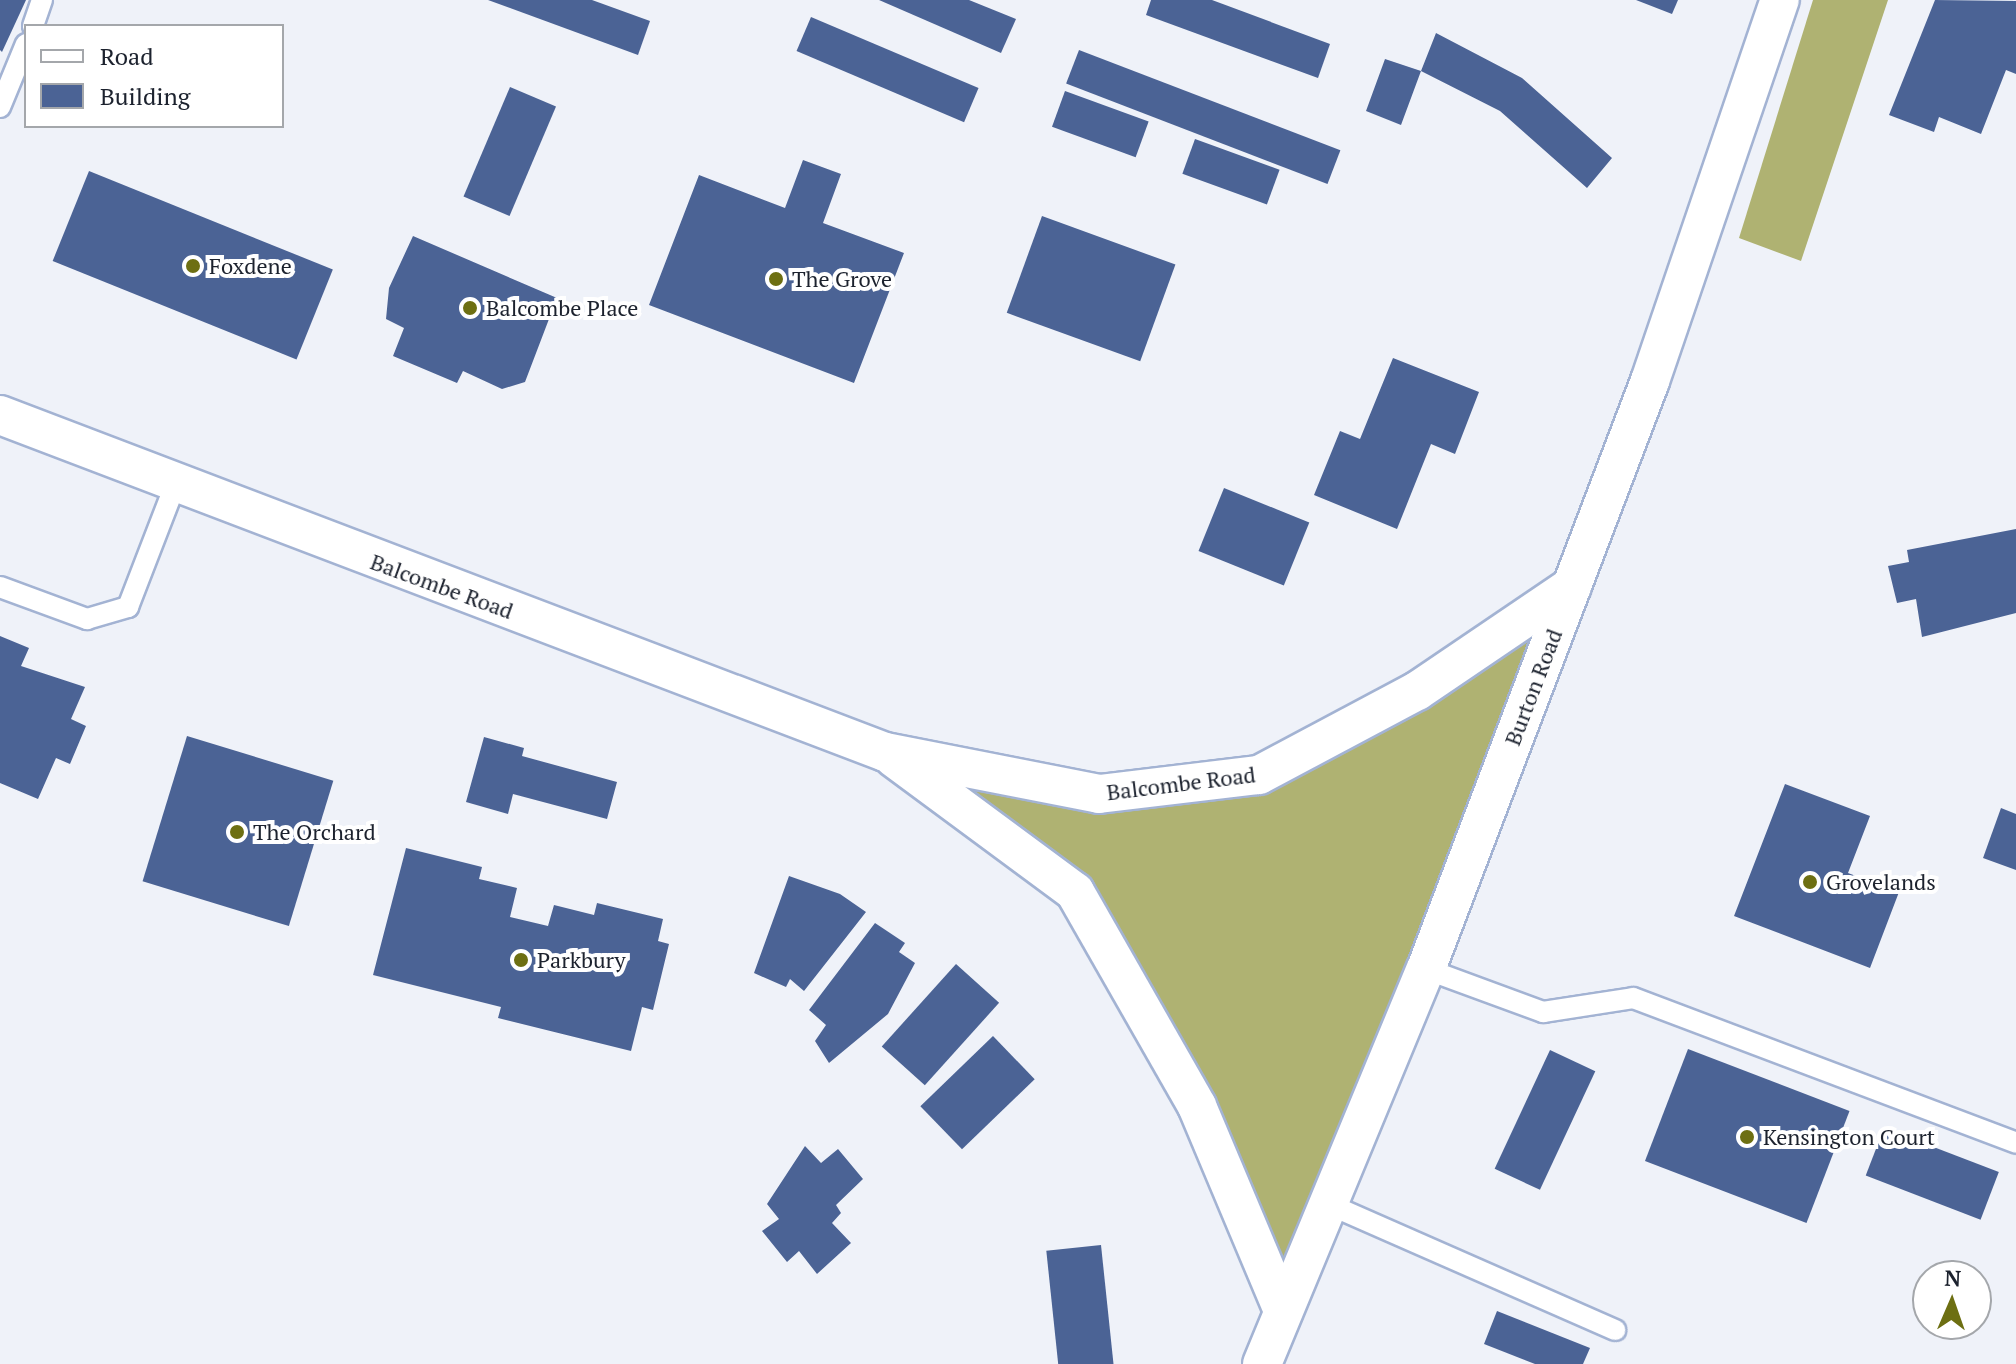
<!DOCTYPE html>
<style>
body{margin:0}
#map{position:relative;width:2016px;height:1364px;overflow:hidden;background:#eff2f9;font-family:"PT Serif",serif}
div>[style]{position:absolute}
.forest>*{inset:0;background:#afb272}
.building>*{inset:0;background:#4b6395;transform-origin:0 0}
.roads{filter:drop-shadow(2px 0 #a3b3d3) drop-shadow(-2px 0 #a3b3d3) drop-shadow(0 2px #a3b3d3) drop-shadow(0 -2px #a3b3d3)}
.service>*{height:20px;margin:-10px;padding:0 10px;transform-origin:10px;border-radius:10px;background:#fff}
.minor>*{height:38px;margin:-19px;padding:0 19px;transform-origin:19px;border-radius:19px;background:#fff}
.dots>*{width:22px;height:22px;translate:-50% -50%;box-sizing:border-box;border:4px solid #fff;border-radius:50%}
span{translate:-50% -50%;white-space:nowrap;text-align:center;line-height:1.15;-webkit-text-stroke:8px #fff;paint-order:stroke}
.poi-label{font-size:22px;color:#1c222e}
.left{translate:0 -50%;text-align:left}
.street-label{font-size:22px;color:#1c222e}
.legend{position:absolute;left:24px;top:24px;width:260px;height:104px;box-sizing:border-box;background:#fff;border:2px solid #a4a7ab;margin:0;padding:10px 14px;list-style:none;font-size:24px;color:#1c222e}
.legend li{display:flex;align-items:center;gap:16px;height:40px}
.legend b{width:40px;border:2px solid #a4a7ab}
.north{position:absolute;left:1912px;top:1260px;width:80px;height:80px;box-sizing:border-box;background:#fff;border:2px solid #a4a7ab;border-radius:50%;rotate:2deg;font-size:22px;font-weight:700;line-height:32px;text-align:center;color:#1c222e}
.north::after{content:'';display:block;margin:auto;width:28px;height:36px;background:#6d6f12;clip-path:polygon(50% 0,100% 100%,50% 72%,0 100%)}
</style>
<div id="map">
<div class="forest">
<i style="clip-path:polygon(1813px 0,1888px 0,1801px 261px,1739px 238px)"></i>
<i style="clip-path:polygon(1572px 586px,1282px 1308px,1075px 892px,899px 754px,1099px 794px,1259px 775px)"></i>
</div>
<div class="building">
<i style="clip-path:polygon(0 0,26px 0,2px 52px,0 50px)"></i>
<i style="clip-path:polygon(488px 0,592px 0,650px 21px,638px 55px)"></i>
<i style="clip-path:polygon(879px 0,969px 0,1016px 19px,1001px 53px)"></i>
<i style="clip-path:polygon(1151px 0,1212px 0,1330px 44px,1318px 78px,1146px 15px)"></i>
<i style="clip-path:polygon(1636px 0,1678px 0,1672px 14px)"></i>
<i style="clip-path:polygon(1935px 0,2016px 1px,2016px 74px,2006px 70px,1981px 134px,1939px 117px,1934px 132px,1889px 115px)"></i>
<i style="left:811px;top:17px;width:182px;height:37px;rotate:23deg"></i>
<i style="clip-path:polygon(1436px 33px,1522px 78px,1612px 158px,1587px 188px,1500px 111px,1421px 71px,1401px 125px,1366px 111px,1385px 59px,1421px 71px)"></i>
<i style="left:1079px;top:50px;width:280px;height:36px;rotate:21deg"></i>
<i style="left:510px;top:87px;width:50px;height:119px;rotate:23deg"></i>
<i style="left:1065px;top:91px;width:89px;height:38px;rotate:20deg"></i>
<i style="left:1195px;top:139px;width:90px;height:37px;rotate:20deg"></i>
<i style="clip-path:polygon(803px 160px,841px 174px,823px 223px,904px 253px,854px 383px,649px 305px,699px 175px,785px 208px)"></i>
<i style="left:89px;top:171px;width:263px;height:97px;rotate:22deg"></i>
<i style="left:1042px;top:216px;width:142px;height:103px;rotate:20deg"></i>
<i style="clip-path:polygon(413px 236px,557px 298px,525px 382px,502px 389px,463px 371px,457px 383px,393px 356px,404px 328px,386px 319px,389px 288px)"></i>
<i style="clip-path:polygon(1393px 358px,1479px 392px,1455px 454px,1431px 444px,1397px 529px,1314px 495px,1340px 431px,1360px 439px)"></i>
<i style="left:1224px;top:488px;width:92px;height:68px;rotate:22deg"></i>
<i style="clip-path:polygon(2016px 529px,2016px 613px,1922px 637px,1916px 599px,1897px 603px,1888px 566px,1909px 562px,1907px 550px)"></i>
<i style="clip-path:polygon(0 636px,29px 648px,21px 666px,85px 687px,71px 719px,86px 726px,70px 764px,56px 758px,38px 799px,0 783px)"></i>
<i style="left:187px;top:736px;width:153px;height:152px;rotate:17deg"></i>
<i style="clip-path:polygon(484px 737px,524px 748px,522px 756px,617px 782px,607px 819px,513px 794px,508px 814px,466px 802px)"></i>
<i style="clip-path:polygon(1785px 784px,1870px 816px,1848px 873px,1899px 892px,1870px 968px,1734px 916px)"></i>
<i style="clip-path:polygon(2001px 808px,2016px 814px,2016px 870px,1983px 858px)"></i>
<i style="clip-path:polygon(406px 848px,482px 867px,479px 879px,517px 888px,510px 917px,548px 926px,554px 905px,594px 915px,597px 903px,663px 919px,658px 941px,669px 944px,653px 1010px,642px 1007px,631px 1051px,498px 1018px,501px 1007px,373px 975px)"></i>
<i style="clip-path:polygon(789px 876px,840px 894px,866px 912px,804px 991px,790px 979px,786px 987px,754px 973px)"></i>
<i style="clip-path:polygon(875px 923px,905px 943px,899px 952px,915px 963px,888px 1014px,829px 1063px,815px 1041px,826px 1025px,809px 1010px)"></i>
<i style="left:956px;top:964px;width:58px;height:111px;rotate:42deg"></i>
<i style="left:993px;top:1036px;width:60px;height:101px;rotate:46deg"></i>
<i style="left:1688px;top:1049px;width:173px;height:120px;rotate:21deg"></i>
<i style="left:1550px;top:1050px;width:50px;height:131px;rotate:25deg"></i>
<i style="left:1884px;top:1128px;width:123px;height:51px;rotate:21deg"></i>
<i style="clip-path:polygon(805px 1146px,821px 1163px,838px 1149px,863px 1179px,836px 1205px,841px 1213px,832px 1223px,851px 1243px,817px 1274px,799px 1251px,787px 1262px,762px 1231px,779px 1219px,767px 1204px)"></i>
<i style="left:1101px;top:1245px;width:120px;height:55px;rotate:84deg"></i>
<i style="clip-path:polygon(1497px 1311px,1590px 1348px,1583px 1364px,1535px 1364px,1484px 1344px)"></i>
</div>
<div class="roads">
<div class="service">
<i style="left:33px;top:26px;width:28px;rotate:-71deg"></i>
<i style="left:0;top:107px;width:68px;rotate:-67.6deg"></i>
<i style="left:0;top:587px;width:93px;rotate:20.2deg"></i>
<i style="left:87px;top:619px;width:43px;rotate:-16.3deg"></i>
<i style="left:128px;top:607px;width:131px;rotate:-68.9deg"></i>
<i style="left:1426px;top:969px;width:125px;rotate:20.2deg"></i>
<i style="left:1543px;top:1012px;width:91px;rotate:-8.8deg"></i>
<i style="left:1633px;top:998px;width:410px;rotate:20.7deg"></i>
<i style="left:1326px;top:1203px;width:316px;rotate:23.7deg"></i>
</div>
<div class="minor">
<i style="left:0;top:415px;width:947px;rotate:20.85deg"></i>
<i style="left:885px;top:752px;width:218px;rotate:11.1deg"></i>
<i style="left:1099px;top:794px;width:161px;rotate:-6.8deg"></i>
<i style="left:1259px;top:775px;width:179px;rotate:-28deg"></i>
<i style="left:1417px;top:691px;width:187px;rotate:-34.1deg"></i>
<i style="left:894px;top:758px;width:225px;rotate:36.5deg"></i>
<i style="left:1075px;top:892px;width:246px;rotate:60.3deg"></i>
<i style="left:1197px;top:1106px;width:219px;rotate:67.2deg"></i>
<i style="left:1262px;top:1364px;width:428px;rotate:-67.5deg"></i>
<i style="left:1426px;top:969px;width:629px;rotate:-69.15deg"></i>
<i style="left:1650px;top:381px;width:403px;rotate:-71.2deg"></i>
</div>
</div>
<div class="dots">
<i style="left:193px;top:266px;background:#6d6f12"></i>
<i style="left:776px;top:279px;background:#6d6f12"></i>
<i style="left:470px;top:308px;background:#6d6f12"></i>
<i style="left:237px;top:832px;background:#6d6f12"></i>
<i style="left:1810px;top:882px;background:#6d6f12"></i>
<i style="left:521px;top:960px;background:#6d6f12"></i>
<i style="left:1747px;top:1137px;background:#6d6f12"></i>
</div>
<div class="poi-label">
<span class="left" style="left:209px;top:266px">Foxdene</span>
<span class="left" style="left:792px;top:279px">The Grove</span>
<span class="left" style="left:486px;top:308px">Balcombe Place</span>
<span class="left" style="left:253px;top:832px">The Orchard</span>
<span class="left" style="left:1826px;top:882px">Grovelands</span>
<span class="left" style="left:537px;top:960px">Parkbury</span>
<span class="left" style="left:1763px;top:1137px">Kensington Court</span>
</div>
<div class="street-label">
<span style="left:442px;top:586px;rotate:20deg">Balcombe Road</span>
<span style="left:1533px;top:687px;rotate:-69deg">Burton Road</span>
<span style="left:1181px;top:783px;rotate:-7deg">Balcombe Road</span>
</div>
<ul class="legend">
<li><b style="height:10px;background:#fff"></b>Road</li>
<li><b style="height:22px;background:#4b6395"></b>Building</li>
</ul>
<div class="north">N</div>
</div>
